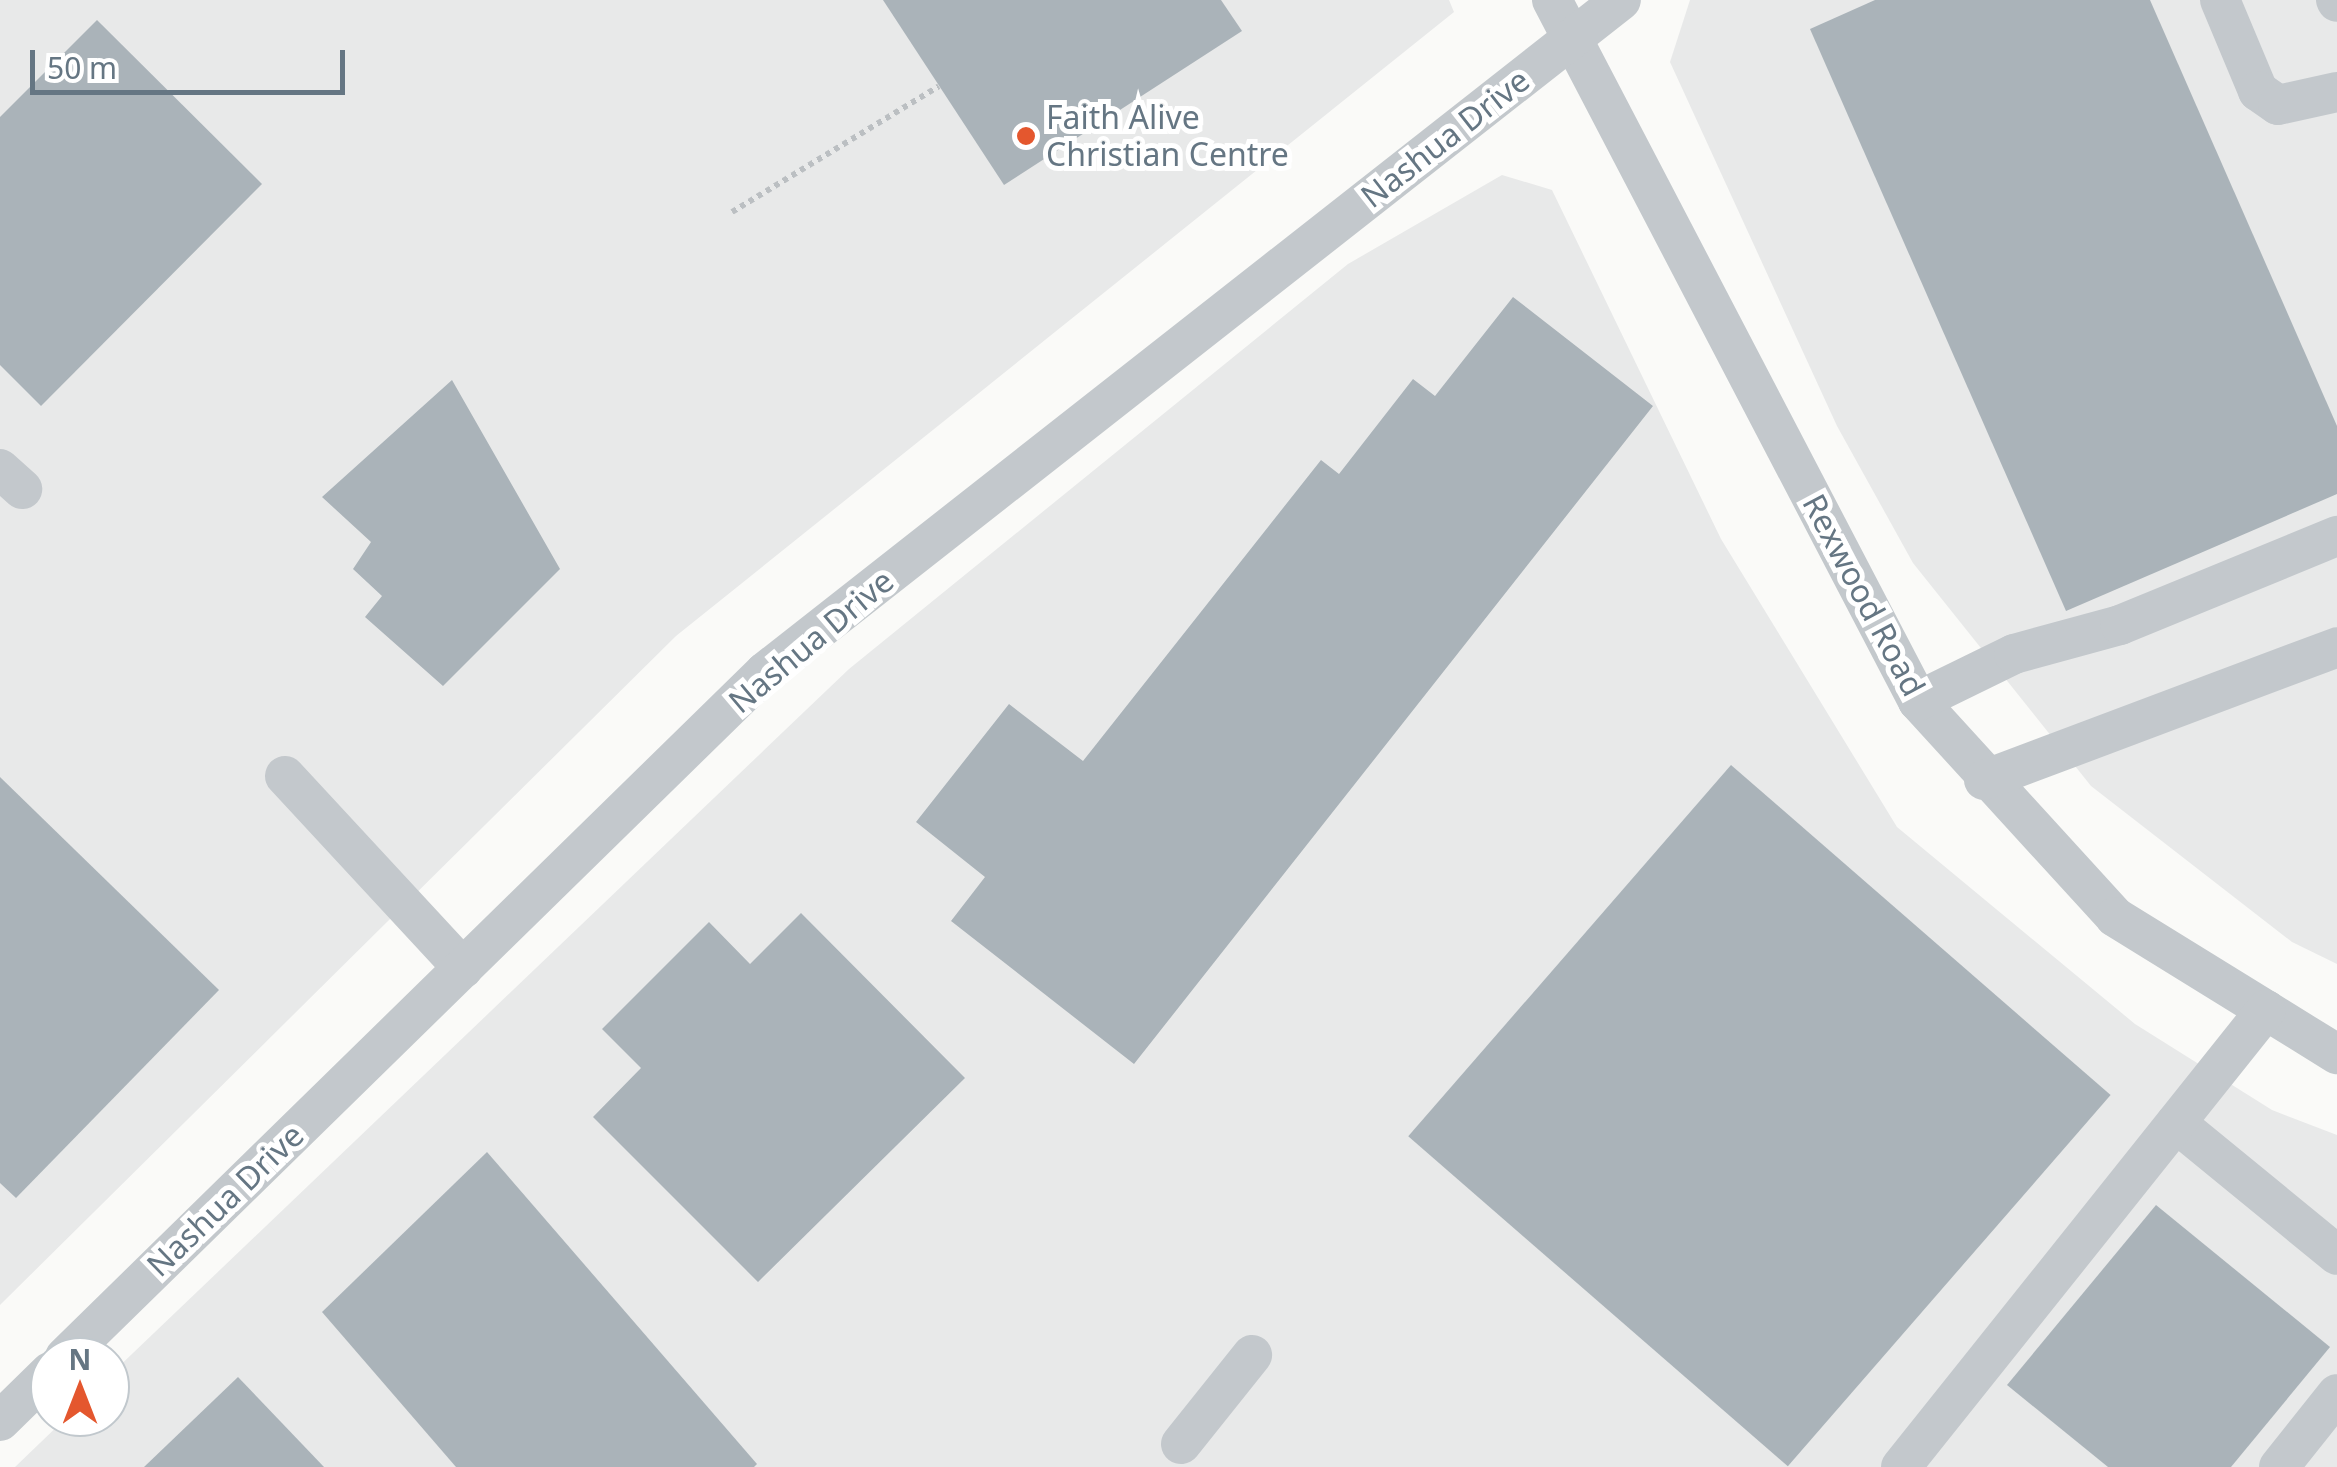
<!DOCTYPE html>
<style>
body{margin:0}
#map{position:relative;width:2337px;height:1467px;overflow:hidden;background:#fafaf8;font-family:"Noto Sans",sans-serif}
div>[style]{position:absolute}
.built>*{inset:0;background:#e8e9e9}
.building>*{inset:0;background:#aab3b9;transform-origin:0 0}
.path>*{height:6px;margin-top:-3px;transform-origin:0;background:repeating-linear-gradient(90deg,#bbbfc2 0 5px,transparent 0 10px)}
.minor>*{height:40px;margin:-20px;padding:0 20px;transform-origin:20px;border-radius:20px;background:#c3c8cc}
.dots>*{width:28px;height:28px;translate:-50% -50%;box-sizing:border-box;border:5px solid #fff;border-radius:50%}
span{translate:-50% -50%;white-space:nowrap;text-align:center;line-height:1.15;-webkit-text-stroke:10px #fff;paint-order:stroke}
.poi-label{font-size:32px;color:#657683}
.left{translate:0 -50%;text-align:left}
.street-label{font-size:32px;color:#657683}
.north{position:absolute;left:30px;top:1337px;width:100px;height:100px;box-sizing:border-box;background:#fff;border:2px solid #c1c8cd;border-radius:50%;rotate:0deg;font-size:28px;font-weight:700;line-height:40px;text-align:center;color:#657683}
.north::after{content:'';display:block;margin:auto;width:35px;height:45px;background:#e4572e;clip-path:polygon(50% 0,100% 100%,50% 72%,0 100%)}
.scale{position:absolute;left:30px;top:50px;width:315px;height:45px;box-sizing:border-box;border:5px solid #657683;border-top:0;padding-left:12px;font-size:30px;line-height:35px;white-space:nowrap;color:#657683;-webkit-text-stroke:8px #fff;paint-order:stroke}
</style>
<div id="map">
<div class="built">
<i style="clip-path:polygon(0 0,1449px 0,1454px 12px,676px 636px,0 1305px)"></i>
<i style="clip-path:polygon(1690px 0,2337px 0,2337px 964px,2292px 942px,2091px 786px,1913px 563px,1837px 426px,1670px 62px)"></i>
<i style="clip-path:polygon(1502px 175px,1552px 190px,1721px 539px,1897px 827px,2135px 1024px,2272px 1110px,2337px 1135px,2337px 1467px,15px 1467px,67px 1417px,110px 1417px,110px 1375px,849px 669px,1348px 264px)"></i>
</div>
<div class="building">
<i style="clip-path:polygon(883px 0,1221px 0,1242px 31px,1004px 185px)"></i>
<i style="clip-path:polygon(1875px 0,2150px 0,2337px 426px,2337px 494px,2066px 611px,1810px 29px)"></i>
<i style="clip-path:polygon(97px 20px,262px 184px,41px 406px,0 365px,0 117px)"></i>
<i style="clip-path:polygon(1513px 297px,1653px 406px,1134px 1064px,951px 921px,985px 877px,916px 822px,1009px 704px,1083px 761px,1321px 460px,1339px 474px,1413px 379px,1435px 396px)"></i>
<i style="clip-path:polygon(452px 380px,560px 569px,443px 686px,365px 617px,382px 596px,353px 569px,371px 542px,322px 497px)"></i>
<i style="left:1731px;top:765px;width:503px;height:492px;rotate:41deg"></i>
<i style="clip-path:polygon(0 777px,219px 990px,16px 1198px,0 1183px)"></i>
<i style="clip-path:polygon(801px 913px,965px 1078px,758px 1282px,593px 1117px,641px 1068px,602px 1029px,709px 922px,750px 964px)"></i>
<i style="clip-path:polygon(487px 1152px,757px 1464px,754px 1467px,456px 1467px,322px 1312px)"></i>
<i style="clip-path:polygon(2156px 1205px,2330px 1347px,2231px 1467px,2108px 1467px,2007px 1385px)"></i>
<i style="clip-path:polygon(238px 1377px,324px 1467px,144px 1467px)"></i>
</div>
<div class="path">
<i style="left:732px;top:212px;width:242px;rotate:-31.3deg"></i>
</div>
<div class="minor">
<i style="left:1552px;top:0;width:791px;rotate:62.43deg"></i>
<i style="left:1918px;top:701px;width:292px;rotate:47.6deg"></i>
<i style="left:2115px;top:917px;width:261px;rotate:31.7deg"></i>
<i style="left:2220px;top:0;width:99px;rotate:67.3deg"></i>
<i style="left:2258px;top:91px;width:24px;rotate:35deg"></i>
<i style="left:2278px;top:105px;width:60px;rotate:-12.4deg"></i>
<i style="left:2336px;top:0;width:2px;rotate:63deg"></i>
<i style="left:0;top:469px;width:30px;rotate:42deg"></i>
<i style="left:1918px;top:701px;width:107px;rotate:-26.1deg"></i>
<i style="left:2014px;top:654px;width:110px;rotate:-15.3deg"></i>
<i style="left:2120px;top:625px;width:235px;rotate:-22.3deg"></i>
<i style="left:285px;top:776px;width:262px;rotate:47.2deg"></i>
<i style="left:1984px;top:780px;width:377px;rotate:-20.6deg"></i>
<i style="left:2176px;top:1123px;width:208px;rotate:39.3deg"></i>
<i style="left:65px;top:1357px;width:979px;rotate:-44.38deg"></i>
<i style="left:765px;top:672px;width:1088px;rotate:-38.13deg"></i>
<i style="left:0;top:1421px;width:70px;rotate:-44.4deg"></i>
<i style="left:1181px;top:1444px;width:114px;rotate:-51.4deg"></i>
<i style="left:1901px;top:1467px;width:585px;rotate:-51.39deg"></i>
<i style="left:2279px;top:1467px;width:93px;rotate:-51.5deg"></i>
</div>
<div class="dots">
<i style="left:1026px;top:136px;background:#e4572e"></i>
</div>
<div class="poi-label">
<span class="left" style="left:1046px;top:136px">Faith Alive<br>Christian Centre</span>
</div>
<div class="street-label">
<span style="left:1445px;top:138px;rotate:-38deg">Nashua Drive</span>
<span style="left:1864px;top:595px;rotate:62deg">Rexwood Road</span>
<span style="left:811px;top:641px;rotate:-40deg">Nashua Drive</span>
<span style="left:225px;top:1200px;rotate:-44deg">Nashua Drive</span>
</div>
<div class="north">N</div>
<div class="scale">50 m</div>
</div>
